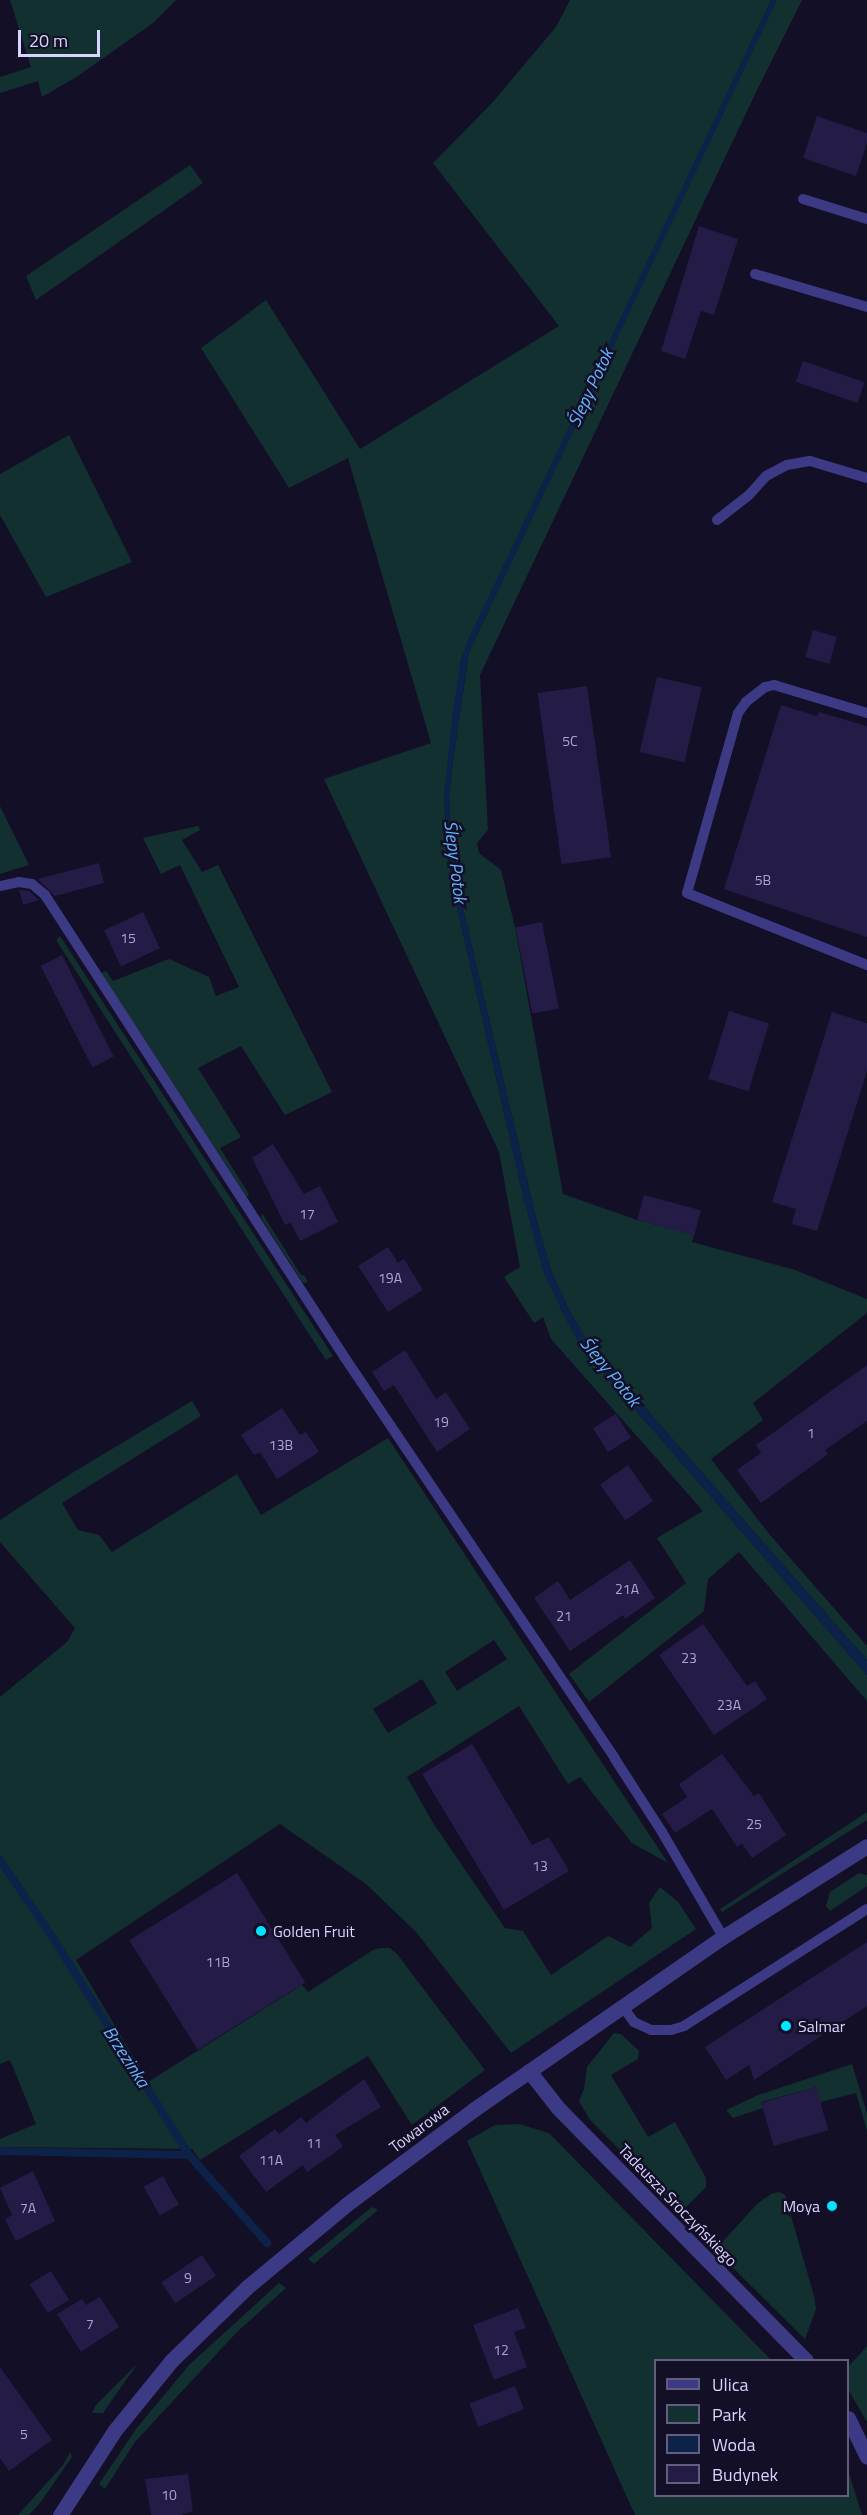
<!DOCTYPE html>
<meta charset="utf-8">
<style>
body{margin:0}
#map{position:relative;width:867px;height:2515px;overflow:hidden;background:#130f26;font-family:"Titillium Web",sans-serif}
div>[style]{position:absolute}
.green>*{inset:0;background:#12302f}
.water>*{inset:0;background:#0c2248}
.stream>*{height:8px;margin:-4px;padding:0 4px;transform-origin:4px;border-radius:4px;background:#0c2248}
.building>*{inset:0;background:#241b47;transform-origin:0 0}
.service>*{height:10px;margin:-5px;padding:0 5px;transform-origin:5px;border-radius:5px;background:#3d3a85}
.minor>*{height:15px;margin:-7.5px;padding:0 7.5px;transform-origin:7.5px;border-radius:7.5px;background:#3d3a85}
.dots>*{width:16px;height:16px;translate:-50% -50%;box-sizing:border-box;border:3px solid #130f26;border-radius:50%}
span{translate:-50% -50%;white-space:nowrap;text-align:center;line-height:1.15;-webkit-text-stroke:5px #130f26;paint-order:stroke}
.number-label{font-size:14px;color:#aca6d1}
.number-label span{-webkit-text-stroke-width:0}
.poi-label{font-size:16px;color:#d9d4ff}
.left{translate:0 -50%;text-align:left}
.right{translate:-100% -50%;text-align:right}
.street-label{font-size:16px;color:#d9d4ff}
.water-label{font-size:18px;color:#62b6ff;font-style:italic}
.legend{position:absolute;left:654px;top:2359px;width:195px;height:138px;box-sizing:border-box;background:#130f26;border:2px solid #625e7d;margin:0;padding:8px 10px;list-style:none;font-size:18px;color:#d9d4ff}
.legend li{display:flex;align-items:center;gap:12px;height:30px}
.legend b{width:30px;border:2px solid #625e7d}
.scale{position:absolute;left:18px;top:30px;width:82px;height:27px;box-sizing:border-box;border:3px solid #d9d4ff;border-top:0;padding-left:8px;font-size:18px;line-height:21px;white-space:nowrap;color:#d9d4ff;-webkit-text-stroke:4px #130f26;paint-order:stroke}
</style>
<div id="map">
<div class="green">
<i style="clip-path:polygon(10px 0,176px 0,153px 23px,78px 76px,42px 97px,38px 81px,0 93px,0 77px,31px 67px)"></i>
<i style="clip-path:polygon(570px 0,771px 0,461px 659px,444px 796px,447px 851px,456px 903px,524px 1200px,561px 1309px,582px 1349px,867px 1675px,867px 1701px,739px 1552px,708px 1579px,704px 1611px,589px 1702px,569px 1674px,686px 1583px,657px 1538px,703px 1511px,551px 1339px,543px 1317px,534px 1323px,504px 1277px,520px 1267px,499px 1152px,324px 779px,431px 743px,348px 458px,289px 488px,201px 348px,266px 300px,360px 449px,559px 326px,433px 163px,492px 103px,556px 27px)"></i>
<i style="clip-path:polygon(776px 0,802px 0,758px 88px,480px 675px,488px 830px,477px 843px,479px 853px,501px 870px,515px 927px,563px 1194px,637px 1220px,694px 1235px,692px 1242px,795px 1270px,867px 1299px,867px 1313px,753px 1403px,763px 1420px,711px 1459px,770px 1535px,867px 1646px,867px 1660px,589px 1344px,570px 1312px,552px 1273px,537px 1222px,460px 896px,450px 818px,449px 796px,454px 754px,469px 652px)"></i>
<i style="clip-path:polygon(190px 165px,203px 183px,36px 300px,26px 276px)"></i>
<i style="clip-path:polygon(69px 435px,132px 562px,46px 597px,0 515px,0 474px)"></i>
<i style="clip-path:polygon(0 806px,29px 865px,0 874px)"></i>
<i style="clip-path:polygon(198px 826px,200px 830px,182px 840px,202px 872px,218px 865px,332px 1092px,285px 1115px,241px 1046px,198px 1068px,241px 1137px,220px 1148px,249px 1194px,247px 1197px,101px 973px,106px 971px,113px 981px,169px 959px,209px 977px,216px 996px,239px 987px,180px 865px,161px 874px,143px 838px)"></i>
<i style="clip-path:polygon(60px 936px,333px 1356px,326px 1360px,307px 1331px,56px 940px)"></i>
<i style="clip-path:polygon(262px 1213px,301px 1275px,305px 1276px,308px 1282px,303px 1283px,261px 1218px)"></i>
<i style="clip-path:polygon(evenodd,192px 1401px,201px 1416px,62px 1503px,78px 1530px,99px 1535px,112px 1552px,237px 1474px,261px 1515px,388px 1438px,668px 1863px,632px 1843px,580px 1777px,568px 1784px,519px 1706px,407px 1777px,433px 1823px,505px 1928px,523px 1931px,551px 1975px,608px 1936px,630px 1947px,652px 1928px,649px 1903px,660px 1887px,678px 1902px,696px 1929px,511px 2053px,416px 1932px,366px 1884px,280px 1824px,76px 1960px,148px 2082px,302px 1985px,308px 1992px,373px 1950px,381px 1948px,390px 1948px,397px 1954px,485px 2070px,412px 2125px,368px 2056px,200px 2160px,192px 2149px,0 2147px,0 2139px,36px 2124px,10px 2060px,0 2064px,0 1697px,67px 1642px,75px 1628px,0 1542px,0 1520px,72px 1473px,192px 1401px,494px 1640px,507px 1659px,457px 1691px,445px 1672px,494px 1640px,192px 1401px,422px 1679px,437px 1703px,388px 1733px,373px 1709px,422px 1679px)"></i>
<i style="clip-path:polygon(867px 1812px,867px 1820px,722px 1912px,720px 1909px)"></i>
<i style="clip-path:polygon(859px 1873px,867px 1875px,867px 1886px,830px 1911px,826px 1906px,830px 1892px)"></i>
<i style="clip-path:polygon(614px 2033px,621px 2034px,639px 2051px,638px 2059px,611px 2075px,648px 2137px,675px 2122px,706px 2178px,706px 2187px,681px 2212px,590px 2120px,579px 2101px,584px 2089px,587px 2067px)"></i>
<i style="clip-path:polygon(852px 2064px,867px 2113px,867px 2131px,856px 2093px,820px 2102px,816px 2087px,761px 2102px,763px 2108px,733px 2118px,726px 2110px,758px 2095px)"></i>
<i style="clip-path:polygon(519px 2124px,549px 2133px,771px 2360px,656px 2360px,656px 2496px,848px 2496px,848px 2470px,862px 2515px,635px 2515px,467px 2141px,495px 2125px)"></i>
<i style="clip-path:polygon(779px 2192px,785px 2195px,814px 2296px,816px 2309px,805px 2339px,715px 2250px,757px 2204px,771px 2194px)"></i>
<i style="clip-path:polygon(372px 2207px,378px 2210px,314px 2264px,308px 2259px)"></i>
<i style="clip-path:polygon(279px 2283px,286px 2288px,237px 2332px,135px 2442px,105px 2489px,99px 2484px,136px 2429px,189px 2365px)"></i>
<i style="clip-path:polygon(867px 2346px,867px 2422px,848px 2389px,848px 2367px)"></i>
<i style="clip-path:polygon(138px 2363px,103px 2413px,92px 2413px,96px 2405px)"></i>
<i style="clip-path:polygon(70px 2452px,72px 2457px,40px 2503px,29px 2515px,18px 2515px,63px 2465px)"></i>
</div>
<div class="water">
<i style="clip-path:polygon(771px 0,777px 0,469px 652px,454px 754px,449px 796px,450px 818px,460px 896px,537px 1222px,552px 1273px,570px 1312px,589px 1344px,867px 1660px,867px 1675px,582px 1349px,561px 1309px,543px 1271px,524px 1200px,456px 903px,446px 828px,444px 796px,453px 710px,461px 659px,467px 642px)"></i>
</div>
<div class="stream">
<i style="left:0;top:1860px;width:94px;rotate:55.8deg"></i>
<i style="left:53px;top:1938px;width:256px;rotate:57.9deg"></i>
<i style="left:189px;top:2155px;width:118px;rotate:48.4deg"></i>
<i style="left:0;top:2151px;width:189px;rotate:1.2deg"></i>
</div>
<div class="building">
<i style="clip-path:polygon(817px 116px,867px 133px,867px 143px,856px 176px,803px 158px)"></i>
<i style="clip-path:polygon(699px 226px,738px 239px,714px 315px,701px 311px,685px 359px,661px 351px)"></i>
<i style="left:803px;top:361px;width:65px;height:22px;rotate:19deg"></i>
<i style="left:813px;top:630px;width:25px;height:28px;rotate:16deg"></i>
<i style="left:657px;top:677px;width:46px;height:77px;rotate:13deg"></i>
<i style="left:587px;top:686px;width:173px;height:50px;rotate:82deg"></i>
<i style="clip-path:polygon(781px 705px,817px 716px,819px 712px,867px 726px,867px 937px,724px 889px)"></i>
<i style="clip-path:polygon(99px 863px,104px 883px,55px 896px,38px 879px)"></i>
<i style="clip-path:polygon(19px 890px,29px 891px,39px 900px,23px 905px)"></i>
<i style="left:143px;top:912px;width:40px;height:43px;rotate:65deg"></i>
<i style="left:542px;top:922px;width:88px;height:27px;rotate:79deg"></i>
<i style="left:62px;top:955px;width:114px;height:24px;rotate:63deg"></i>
<i style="left:729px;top:1011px;width:42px;height:71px;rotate:17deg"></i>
<i style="clip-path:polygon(832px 1012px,867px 1023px,867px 1071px,817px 1231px,792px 1224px,796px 1209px,772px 1202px)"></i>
<i style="clip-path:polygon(273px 1144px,304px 1194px,320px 1186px,338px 1222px,300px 1241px,291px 1223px,285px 1225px,252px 1158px)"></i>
<i style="left:644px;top:1195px;width:59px;height:26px;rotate:15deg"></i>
<i style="clip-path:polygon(388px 1247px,398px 1263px,404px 1259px,423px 1290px,388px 1312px,358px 1266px)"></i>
<i style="clip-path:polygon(405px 1350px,436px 1399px,446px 1392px,470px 1429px,437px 1452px,394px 1385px,384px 1391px,372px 1372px)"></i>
<i style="clip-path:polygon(867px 1365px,867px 1421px,825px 1450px,828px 1454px,761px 1503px,737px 1470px,761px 1453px,756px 1445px)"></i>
<i style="clip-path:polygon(282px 1408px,300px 1435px,306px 1432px,319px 1452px,277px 1479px,260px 1452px,254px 1455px,241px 1435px)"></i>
<i style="left:616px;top:1414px;width:28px;height:27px;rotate:58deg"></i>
<i style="left:628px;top:1465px;width:44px;height:34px;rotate:55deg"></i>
<i style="clip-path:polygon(630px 1560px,655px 1598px,625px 1619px,623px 1615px,570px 1651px,534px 1598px,558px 1581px,570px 1600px)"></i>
<i style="clip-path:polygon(703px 1624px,747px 1686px,755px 1681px,767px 1699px,714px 1735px,659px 1655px)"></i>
<i style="clip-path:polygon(472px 1744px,532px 1845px,549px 1837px,569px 1871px,504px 1910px,422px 1774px)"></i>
<i style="clip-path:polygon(722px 1754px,754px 1796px,759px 1793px,786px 1835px,752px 1858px,742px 1844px,737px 1847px,712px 1809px,675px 1833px,662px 1814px,687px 1797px,679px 1784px)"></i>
<i style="left:237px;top:1873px;width:129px;height:127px;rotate:58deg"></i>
<i style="clip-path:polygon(867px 1942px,867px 2006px,754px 2080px,749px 2065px,726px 2080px,705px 2047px)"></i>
<i style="clip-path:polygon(364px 2079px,381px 2107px,335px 2135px,343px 2146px,330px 2156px,307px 2172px,303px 2165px,266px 2192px,239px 2156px,275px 2129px,279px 2134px,301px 2117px,306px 2123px)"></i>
<i style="left:816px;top:2087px;width:45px;height:57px;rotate:74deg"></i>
<i style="clip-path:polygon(33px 2171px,55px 2221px,16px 2241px,5px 2219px,12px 2215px,0 2188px)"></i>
<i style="left:163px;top:2176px;width:33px;height:22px;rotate:61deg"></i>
<i style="left:202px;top:2255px;width:25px;height:49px;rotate:56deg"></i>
<i style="left:51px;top:2271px;width:34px;height:25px;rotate:58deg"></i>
<i style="clip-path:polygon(100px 2297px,119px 2327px,81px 2352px,57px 2314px,82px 2299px,86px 2305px)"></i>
<i style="clip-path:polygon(518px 2308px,526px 2328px,514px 2332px,527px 2367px,494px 2380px,473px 2325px)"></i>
<i style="clip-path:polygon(0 2367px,52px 2440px,9px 2471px,0 2458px)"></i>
<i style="left:515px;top:2386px;width:25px;height:49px;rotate:69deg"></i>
<i style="clip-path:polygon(188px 2474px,193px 2511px,181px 2515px,151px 2515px,145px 2479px)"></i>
</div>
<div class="service">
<i style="left:803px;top:199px;width:67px;rotate:17.4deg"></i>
<i style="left:755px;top:274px;width:117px;rotate:16.4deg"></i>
<i style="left:717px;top:520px;width:41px;rotate:-38deg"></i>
<i style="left:749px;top:495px;width:25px;rotate:-48deg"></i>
<i style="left:766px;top:476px;width:24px;rotate:-28deg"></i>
<i style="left:787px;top:465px;width:23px;rotate:-10deg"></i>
<i style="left:810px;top:461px;width:59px;rotate:16.6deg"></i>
<i style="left:867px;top:713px;width:97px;rotate:-163.2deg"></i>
<i style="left:774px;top:685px;width:9px;rotate:167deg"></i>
<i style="left:765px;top:687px;width:24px;rotate:142deg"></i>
<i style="left:746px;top:702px;width:14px;rotate:126deg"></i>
<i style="left:738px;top:713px;width:187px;rotate:105.8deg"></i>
<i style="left:687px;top:893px;width:194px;rotate:21.8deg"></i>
<i style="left:0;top:886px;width:19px;rotate:-12deg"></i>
<i style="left:19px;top:882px;width:13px;rotate:9deg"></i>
<i style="left:32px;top:884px;width:17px;rotate:40deg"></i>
<i style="left:45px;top:895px;width:552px;rotate:57.06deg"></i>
<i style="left:345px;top:1358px;width:483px;rotate:56deg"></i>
<i style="left:615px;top:1759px;width:87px;rotate:57.2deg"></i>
<i style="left:662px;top:1832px;width:121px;rotate:59.8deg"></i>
<i style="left:623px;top:2007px;width:19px;rotate:54deg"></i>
<i style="left:634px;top:2022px;width:19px;rotate:25deg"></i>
<i style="left:651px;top:2030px;width:20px"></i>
<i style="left:671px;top:2030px;width:14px;rotate:-17deg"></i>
<i style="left:684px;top:2026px;width:217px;rotate:-32.6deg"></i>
</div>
<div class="minor">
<i style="left:529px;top:2071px;width:47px;rotate:51.9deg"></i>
<i style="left:558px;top:2108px;width:354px;rotate:45.5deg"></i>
<i style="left:848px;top:2418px;width:43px;rotate:64deg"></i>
<i style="left:60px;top:2515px;width:101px;rotate:-57.1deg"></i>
<i style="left:115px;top:2430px;width:89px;rotate:-50.9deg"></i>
<i style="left:171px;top:2361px;width:105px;rotate:-44.2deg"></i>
<i style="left:246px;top:2288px;width:131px;rotate:-39.7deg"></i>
<i style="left:347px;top:2204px;width:157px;rotate:-36.7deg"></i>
<i style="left:473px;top:2110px;width:304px;rotate:-34.7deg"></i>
<i style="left:723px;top:1937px;width:170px;rotate:-32.3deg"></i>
</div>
<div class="dots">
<i style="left:261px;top:1931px;background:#00e5ff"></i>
<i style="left:786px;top:2026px;background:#00e5ff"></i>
<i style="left:832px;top:2206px;background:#00e5ff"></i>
</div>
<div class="number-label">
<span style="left:570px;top:741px">5C</span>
<span style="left:763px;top:880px">5B</span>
<span style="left:128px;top:938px">15</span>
<span style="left:307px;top:1214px">17</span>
<span style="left:390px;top:1278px">19A</span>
<span style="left:441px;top:1422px">19</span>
<span style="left:811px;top:1433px">1</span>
<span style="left:281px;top:1445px">13B</span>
<span style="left:627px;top:1589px">21A</span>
<span style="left:564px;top:1616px">21</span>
<span style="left:689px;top:1658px">23</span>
<span style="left:729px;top:1705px">23A</span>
<span style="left:754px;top:1824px">25</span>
<span style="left:540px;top:1866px">13</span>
<span style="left:218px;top:1962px">11B</span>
<span style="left:314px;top:2143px">11</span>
<span style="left:271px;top:2160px">11A</span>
<span style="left:28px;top:2208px">7A</span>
<span style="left:188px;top:2278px">9</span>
<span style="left:90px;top:2324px">7</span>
<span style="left:501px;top:2350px">12</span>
<span style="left:24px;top:2434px">5</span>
<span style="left:169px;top:2495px">10</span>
</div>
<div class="poi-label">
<span class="left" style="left:273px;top:1931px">Golden Fruit</span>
<span class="left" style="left:798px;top:2026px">Salmar</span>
<span class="right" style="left:820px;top:2206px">Moya</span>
</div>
<div class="street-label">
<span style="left:419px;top:2128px;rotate:-37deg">Towarowa</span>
<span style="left:678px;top:2205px;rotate:46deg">Tadeusza Sroczyńskiego</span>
</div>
<div class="water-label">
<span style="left:591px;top:388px;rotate:-65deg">Ślepy Potok</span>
<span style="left:455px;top:862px;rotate:83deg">Ślepy Potok</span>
<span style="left:610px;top:1372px;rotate:51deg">Ślepy Potok</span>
<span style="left:126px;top:2057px;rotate:57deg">Brzezinka</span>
</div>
<ul class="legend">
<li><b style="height:8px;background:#3d3a85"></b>Ulica</li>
<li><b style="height:16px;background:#12302f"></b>Park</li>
<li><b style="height:16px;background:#0c2248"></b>Woda</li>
<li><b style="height:16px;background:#241b47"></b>Budynek</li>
</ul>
<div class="scale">20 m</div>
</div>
